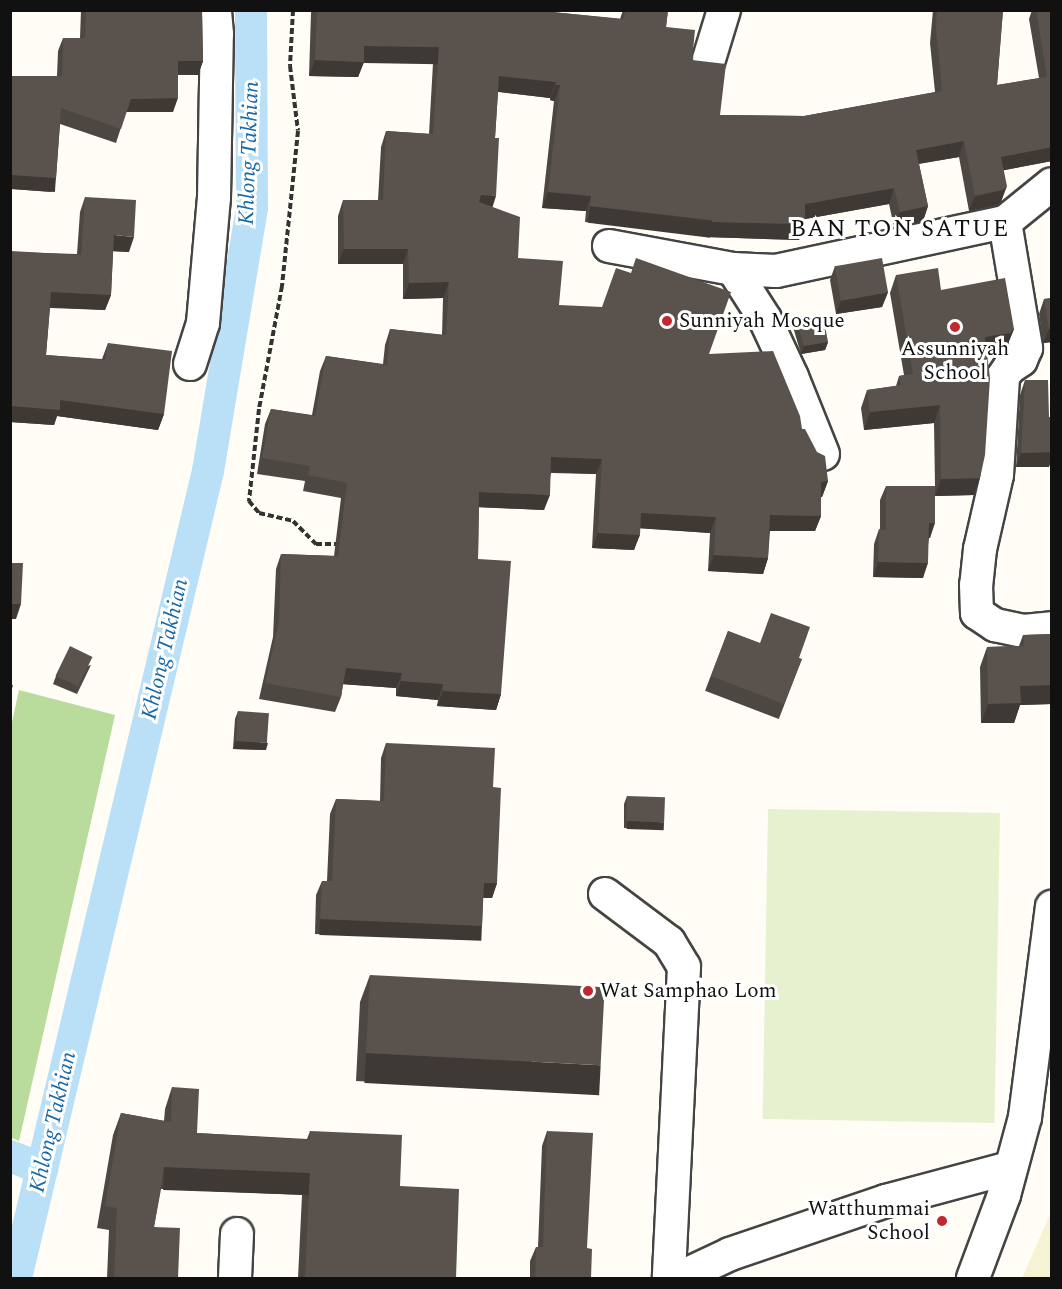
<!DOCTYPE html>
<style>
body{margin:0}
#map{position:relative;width:1062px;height:1289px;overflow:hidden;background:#fffdf5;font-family:Spectral,serif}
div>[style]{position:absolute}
.farmland>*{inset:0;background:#f6f3d4}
.forest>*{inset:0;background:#b9dc9c}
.pitch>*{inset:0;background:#e6f2cf;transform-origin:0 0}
.canal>*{height:32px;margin:-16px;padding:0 16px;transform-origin:16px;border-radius:16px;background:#b9e0f7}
.path>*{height:4px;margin-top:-2px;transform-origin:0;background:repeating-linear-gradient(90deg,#333 0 6px,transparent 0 9px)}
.roads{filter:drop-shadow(2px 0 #444) drop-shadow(-2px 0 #444) drop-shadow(0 2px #444) drop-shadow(0 -2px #444)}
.minor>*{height:32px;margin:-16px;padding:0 16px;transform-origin:16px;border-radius:16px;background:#fff}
.wall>*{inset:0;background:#4d4742;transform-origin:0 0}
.shaded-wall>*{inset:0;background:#3f3936;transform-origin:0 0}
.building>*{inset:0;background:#5a524d;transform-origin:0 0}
.dots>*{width:16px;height:16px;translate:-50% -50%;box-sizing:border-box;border:3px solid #fff;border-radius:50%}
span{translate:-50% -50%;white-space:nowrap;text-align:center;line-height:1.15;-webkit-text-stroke:6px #fff;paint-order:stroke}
.poi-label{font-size:21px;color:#111}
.left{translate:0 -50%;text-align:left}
.right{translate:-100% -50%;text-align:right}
.water-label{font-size:22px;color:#1768a6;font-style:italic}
.quarter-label{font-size:24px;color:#111;letter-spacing:1.5px}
.frame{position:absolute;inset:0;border:12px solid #111;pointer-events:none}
</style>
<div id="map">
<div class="farmland">
<i style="clip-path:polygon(1051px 1212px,1051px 1278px,1022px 1278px)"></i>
</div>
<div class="forest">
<i style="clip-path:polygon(19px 690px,115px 715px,19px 1141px,10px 1137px,10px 731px)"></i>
</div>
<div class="pitch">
<i style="left:768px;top:809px;width:232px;height:310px;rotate:1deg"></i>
</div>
<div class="canal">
<i style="left:10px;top:1156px;width:35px;rotate:22deg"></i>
<i style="left:16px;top:1278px;width:830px;rotate:-76.62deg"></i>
<i style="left:208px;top:471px;width:267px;rotate:-80.5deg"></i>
<i style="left:252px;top:208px;width:198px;rotate:-90.3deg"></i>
</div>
<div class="path">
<i style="left:293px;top:10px;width:56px;rotate:93.1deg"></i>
<i style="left:290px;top:66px;width:65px;rotate:83deg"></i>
<i style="left:298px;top:131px;width:156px;rotate:95.9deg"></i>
<i style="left:282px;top:286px;width:125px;rotate:100.6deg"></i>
<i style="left:259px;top:409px;width:93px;rotate:96.2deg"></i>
<i style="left:249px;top:501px;width:16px;rotate:50deg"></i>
<i style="left:259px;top:513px;width:35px;rotate:13deg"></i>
<i style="left:293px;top:521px;width:33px;rotate:45deg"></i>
<i style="left:316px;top:544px;width:23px"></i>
</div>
<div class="roads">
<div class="minor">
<i style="left:709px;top:59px;width:51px;rotate:-73deg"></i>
<i style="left:1005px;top:222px;width:128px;rotate:80.5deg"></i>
<i style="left:1026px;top:348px;width:13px;rotate:113deg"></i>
<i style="left:1021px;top:360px;width:14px;rotate:146deg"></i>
<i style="left:1009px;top:368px;width:11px;rotate:124deg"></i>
<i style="left:1003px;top:377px;width:98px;rotate:93.5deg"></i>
<i style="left:997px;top:475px;width:76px;rotate:102.9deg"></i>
<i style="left:980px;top:549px;width:36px;rotate:96deg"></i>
<i style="left:976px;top:585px;width:28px;rotate:88deg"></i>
<i style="left:977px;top:613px;width:22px;rotate:34deg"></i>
<i style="left:995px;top:625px;width:30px;rotate:12deg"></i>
<i style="left:1024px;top:631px;width:28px;rotate:-6deg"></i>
<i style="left:609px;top:246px;width:126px;rotate:10.5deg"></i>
<i style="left:733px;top:269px;width:43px;rotate:2.7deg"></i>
<i style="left:776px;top:271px;width:234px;rotate:-12.1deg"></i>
<i style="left:1005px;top:222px;width:60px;rotate:-39deg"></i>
<i style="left:733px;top:269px;width:59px;rotate:57.4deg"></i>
<i style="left:765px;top:319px;width:64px;rotate:65deg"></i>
<i style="left:792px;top:377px;width:83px;rotate:68.1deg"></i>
<i style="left:190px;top:364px;width:43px;rotate:-72.4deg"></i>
<i style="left:203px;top:323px;width:125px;rotate:-85deg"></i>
<i style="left:214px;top:198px;width:164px;rotate:-89deg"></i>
<i style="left:217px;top:34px;width:24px;rotate:-95deg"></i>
<i style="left:605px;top:894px;width:80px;rotate:36.9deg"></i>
<i style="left:669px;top:942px;width:29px;rotate:59deg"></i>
<i style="left:684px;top:967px;width:311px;rotate:92.8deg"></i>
<i style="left:235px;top:1278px;width:44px;rotate:-87.4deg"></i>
<i style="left:679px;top:1278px;width:56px;rotate:-25.2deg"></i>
<i style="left:730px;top:1254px;width:165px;rotate:-18.8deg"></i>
<i style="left:886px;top:1201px;width:127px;rotate:-15deg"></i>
<i style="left:973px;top:1278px;width:89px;rotate:-69.5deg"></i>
<i style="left:1004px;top:1195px;width:81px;rotate:-74.9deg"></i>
<i style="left:1025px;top:1117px;width:212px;rotate:-82.7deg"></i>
</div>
</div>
<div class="wall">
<i style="clip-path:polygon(81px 10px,202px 10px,203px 61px,198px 75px,178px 75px,173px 112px,126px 112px,116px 143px,60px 124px,56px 178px,51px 192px,12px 189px,10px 240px,10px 76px,57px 76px,58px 51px,63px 38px,80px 38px)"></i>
<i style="clip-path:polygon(312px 10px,532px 10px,620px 19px,623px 10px,668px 10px,666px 27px,692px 60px,720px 115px,804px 116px,935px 92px,930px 43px,933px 10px,1003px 10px,997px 85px,1039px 78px,1029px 19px,1032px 10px,1052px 10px,1052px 161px,1004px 170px,1001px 202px,997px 205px,969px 211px,959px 157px,919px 164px,928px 206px,923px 221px,894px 227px,889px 204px,805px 219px,805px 224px,799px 240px,706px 237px,706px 235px,585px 222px,586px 211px,542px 208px,554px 101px,550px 100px,550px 98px,498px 92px,495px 138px,492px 207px,518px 258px,559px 305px,709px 354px,802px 429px,828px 481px,822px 497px,821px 497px,821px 516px,815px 531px,770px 531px,768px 558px,763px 574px,708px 571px,710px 533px,640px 528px,634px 550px,592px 548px,596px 474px,551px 473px,544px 510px,479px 507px,478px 559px,501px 694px,496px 710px,437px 706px,438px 700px,396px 696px,396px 688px,343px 684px,341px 697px,335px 712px,259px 699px,273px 637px,276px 569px,281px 554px,334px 556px,341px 498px,303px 491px,305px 481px,257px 474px,265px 424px,271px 409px,312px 415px,320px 371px,326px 356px,383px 364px,385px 345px,390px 329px,442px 335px,443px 298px,403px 299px,403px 264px,338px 264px,338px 216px,343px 200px,378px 200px,381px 147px,386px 131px,429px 134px,433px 63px,364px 62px,358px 77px,309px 76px,311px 13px)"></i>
<i style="clip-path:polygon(85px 197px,129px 252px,113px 251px,111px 295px,105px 310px,50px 308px,46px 355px,102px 359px,108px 343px,164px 414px,158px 430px,57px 416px,54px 425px,10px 422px,10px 252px,77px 254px,80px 212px)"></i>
<i style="clip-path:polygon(835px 266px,888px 292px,882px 307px,836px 314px,830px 280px)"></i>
<i style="clip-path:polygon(896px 275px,941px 290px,1014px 329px,1007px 346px,1003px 350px,987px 353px,974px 495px,935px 496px,930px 538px,929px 538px,923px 578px,873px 577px,874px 544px,879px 529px,880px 530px,880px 500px,886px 486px,935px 486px,934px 423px,864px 430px,861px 408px,867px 390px,896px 386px,899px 376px,904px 375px,890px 293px)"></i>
<i style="clip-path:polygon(1052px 298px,1052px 342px,1043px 343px,1039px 314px,1044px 299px)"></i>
<i style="clip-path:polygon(796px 319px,828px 342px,825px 350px,801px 354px,793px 327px)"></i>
<i style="clip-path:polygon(1025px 380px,1049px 417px,1049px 467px,1016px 467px,1020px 395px)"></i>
<i style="left:728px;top:631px;width:79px;height:64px;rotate:21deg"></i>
<i style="clip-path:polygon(1052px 634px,1052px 704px,1020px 705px,1014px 723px,981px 723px,980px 667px,987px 647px,1019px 646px,1023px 635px)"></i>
<i style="clip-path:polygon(91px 665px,77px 694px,53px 684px,56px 676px)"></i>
<i style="clip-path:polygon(238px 711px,266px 750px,233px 749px,235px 719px)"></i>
<i style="clip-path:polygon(386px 743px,493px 787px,497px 883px,492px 898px,483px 898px,482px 926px,476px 940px,315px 934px,316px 895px,322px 881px,327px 881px,330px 814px,336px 799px,380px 801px,381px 758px)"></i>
<i style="clip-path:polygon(627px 796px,662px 829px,624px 828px,624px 804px)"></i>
<i style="clip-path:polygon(370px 975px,591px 1093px,356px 1081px,360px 1002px)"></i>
<i style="clip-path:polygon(172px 1087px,197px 1133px,307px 1139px,310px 1131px,400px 1186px,456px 1278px,298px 1278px,302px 1195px,161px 1189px,154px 1227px,178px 1278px,107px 1278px,109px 1230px,97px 1228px,113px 1135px,121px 1113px,164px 1121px,165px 1109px)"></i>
<i style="clip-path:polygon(547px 1131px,587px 1248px,591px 1278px,530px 1278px,530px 1261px,536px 1247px,538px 1247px,542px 1146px)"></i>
</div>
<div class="shaded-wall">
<i style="left:364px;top:46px;width:75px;height:17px;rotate:1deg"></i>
<i style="clip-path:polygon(315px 60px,364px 62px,358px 77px,309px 76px)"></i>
<i style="clip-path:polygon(178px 61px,203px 61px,198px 75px,173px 74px)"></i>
<i style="clip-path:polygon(499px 76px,556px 82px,550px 98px,493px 91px)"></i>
<i style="clip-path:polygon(556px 85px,560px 85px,554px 101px,550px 100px)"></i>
<i style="clip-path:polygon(178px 98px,173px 112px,126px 112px,131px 99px)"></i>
<i style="clip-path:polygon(964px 141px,959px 157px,910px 165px,916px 150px)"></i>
<i style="clip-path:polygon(1052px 147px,1052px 161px,995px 172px,1001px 157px)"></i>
<i style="left:12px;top:175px;width:44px;height:14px;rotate:4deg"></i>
<i style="clip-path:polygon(1007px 186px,1001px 202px,997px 205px,969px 211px,975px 196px)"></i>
<i style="clip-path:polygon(894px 188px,889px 204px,800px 220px,805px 204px)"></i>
<i style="clip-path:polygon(548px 192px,591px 196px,586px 211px,542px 208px)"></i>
<i style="clip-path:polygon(481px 195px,496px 196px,491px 212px,475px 210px)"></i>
<i style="left:590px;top:206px;width:123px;height:17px;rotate:7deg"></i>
<i style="clip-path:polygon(928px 206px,923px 221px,894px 227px,900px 212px)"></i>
<i style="clip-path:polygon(712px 222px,805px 224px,799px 240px,706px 237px)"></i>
<i style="clip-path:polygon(114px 235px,134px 237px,129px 252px,108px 251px)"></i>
<i style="clip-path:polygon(344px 249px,408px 249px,403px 264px,338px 264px)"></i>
<i style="clip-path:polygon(449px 282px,443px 298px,403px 299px,409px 283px)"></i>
<i style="clip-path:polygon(51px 292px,111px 295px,105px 310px,46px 307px)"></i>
<i style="clip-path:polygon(888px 292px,882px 307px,836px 314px,841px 300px)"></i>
<i style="clip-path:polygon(1052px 328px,1052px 342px,1043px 343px,1049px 329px)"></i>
<i style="clip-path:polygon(1014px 329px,1007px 346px,1003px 350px,979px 354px,985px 337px)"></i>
<i style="clip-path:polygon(828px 342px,825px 350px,801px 354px,804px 346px)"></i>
<i style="clip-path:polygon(60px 400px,164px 414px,158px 430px,57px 416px,54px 425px,10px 422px,10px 406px)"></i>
<i style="clip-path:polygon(940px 405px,934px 423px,864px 430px,870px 412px)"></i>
<i style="clip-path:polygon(1052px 452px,1052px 459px,1049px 467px,1016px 467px,1021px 453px)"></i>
<i style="clip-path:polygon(551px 457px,602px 459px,596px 474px,546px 472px)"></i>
<i style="clip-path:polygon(980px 478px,974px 495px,935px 496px,941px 479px)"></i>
<i style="clip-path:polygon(828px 481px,822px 497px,815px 498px,821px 482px)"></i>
<i style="clip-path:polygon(479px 492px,550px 495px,544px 510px,473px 507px)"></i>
<i style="clip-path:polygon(641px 513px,716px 517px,710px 533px,635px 528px)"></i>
<i style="clip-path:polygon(770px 515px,821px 516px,815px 531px,765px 531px)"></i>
<i style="clip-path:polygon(929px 523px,935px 523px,930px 538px,924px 538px)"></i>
<i style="clip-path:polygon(598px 533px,640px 535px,634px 550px,592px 548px)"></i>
<i style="clip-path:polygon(714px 555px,768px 558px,763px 574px,708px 571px)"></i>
<i style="clip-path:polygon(878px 562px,928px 563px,923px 578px,873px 577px)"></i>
<i style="clip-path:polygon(10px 604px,21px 604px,16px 619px,10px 619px)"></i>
<i style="clip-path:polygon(346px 668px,402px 673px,396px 688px,340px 684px)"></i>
<i style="clip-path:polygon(401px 681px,443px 684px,438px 700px,396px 696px)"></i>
<i style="clip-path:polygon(1052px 685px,1052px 704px,1020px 705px,1014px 723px,981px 723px,988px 704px,1020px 686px)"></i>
<i style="clip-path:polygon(443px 691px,501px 694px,496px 710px,437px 706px)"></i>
<i style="clip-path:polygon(236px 741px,268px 743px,266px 750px,233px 749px)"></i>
<i style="left:627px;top:821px;width:37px;height:8px;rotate:2deg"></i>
<i style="clip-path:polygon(484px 883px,497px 883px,492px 898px,479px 897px)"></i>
<i style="left:320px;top:919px;width:162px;height:16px;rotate:2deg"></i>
<i style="left:366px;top:1053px;width:235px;height:30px;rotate:3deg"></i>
<i style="left:164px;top:1167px;width:146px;height:23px;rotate:2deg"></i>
</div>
<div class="building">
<i style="clip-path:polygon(10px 10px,12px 28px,10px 28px)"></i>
<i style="clip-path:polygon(86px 10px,202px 10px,203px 61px,178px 61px,178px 98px,131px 99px,121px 129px,61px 108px,56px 178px,12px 175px,10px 238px,10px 76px,62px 76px,63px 38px,85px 38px)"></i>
<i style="clip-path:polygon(317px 10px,532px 10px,624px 19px,625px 10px,668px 10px,666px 27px,695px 30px,692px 60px,726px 64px,720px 115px,804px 116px,942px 91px,936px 27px,937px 10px,1003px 10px,997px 85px,1047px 77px,1036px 10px,1052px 10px,1052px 147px,1001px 157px,1007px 186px,1003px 190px,975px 196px,964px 141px,916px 150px,928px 206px,900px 212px,894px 188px,805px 204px,805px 224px,712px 222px,712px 220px,590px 206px,591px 196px,548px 192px,560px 85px,556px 85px,556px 82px,499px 76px,495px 138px,499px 138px,496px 196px,481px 195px,479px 202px,520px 217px,518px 258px,563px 261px,559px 305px,602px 307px,616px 268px,631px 273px,636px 258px,731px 292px,709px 354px,773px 351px,800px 416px,802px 429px,805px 429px,817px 452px,825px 456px,828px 481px,821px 482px,821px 516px,770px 515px,768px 558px,714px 555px,716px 517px,641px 513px,640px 535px,598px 533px,602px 459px,551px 457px,550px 495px,479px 492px,478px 559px,511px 561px,501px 694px,443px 691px,443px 684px,401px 681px,402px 673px,346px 668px,341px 697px,265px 683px,279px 622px,281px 554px,338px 556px,347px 483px,308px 475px,310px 466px,262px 458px,271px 409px,315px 416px,326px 356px,387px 365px,390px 329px,446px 335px,449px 282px,409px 283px,408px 249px,344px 249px,343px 200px,383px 200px,386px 131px,433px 134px,439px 47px,364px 46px,364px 62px,315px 60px)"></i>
<i style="clip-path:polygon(85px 197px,136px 200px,134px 237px,114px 235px,111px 295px,51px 292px,46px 355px,105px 360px,108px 343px,172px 351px,164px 414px,60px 400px,60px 410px,10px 406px,11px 251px,81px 255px)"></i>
<i style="left:882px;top:258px;width:35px;height:48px;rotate:80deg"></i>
<i style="clip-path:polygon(938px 268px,941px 290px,1005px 278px,1014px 329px,1010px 333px,985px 337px,990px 378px,985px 455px,980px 478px,941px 479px,940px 405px,870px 412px,867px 390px,901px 385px,899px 376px,913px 374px,896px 275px)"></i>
<i style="clip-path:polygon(1052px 298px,1052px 328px,1049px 329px,1044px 299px)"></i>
<i style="clip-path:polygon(823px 315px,828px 342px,804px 346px,796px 319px)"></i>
<i style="clip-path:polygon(1025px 380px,1048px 380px,1049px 417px,1052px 417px,1052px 452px,1021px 453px)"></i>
<i style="clip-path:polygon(886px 486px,935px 486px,935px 523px,929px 523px,928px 563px,878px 562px,879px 529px,886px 530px)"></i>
<i style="clip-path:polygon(10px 563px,23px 563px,21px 604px,10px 604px)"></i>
<i style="clip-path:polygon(771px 613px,810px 627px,799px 658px,802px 659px,784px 704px,711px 676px,728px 631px,760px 643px)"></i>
<i style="clip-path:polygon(1052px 634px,1052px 685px,1020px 686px,1021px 703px,988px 704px,987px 647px,1024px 646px,1023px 635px)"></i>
<i style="left:70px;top:646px;width:25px;height:33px;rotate:26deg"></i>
<i style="clip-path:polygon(10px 685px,13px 685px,10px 696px)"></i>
<i style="left:238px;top:711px;width:31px;height:30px;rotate:4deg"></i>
<i style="clip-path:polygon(386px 743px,495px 748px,493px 787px,501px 788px,497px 883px,484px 883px,482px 926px,320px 919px,322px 881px,332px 881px,336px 799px,384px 801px)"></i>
<i style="left:627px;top:796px;width:38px;height:25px;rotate:2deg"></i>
<i style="left:370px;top:975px;width:235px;height:78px;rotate:3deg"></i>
<i style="clip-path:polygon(172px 1087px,199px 1089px,197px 1133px,310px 1140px,310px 1131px,402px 1135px,400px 1186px,459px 1189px,456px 1278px,305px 1278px,310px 1173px,164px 1167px,154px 1227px,180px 1228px,178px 1278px,114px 1278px,117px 1208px,105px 1206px,121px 1113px,171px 1122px)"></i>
<i style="clip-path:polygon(547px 1131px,593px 1133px,587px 1248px,592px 1249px,591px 1278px,535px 1278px,536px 1247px,543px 1247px)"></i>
</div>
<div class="dots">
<i style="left:667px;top:321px;background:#c4262e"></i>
<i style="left:955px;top:327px;background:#c4262e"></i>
<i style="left:588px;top:991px;background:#c4262e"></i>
<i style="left:942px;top:1221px;background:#c4262e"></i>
</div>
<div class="poi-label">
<span class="left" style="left:679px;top:321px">Sunniyah Mosque</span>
<span style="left:955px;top:361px">Assunniyah<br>School</span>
<span class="left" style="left:600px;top:991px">Wat Samphao Lom</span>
<span class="right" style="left:930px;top:1221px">Watthummai<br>School</span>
</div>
<div class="water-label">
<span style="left:249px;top:153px;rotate:-88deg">Khlong Takhian</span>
<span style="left:165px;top:649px;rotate:-77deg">Khlong Takhian</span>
<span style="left:53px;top:1122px;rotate:-77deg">Khlong Takhian</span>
</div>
<div class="quarter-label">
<span style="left:900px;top:230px">BAN TON SATUE</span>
</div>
<div class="frame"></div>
</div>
